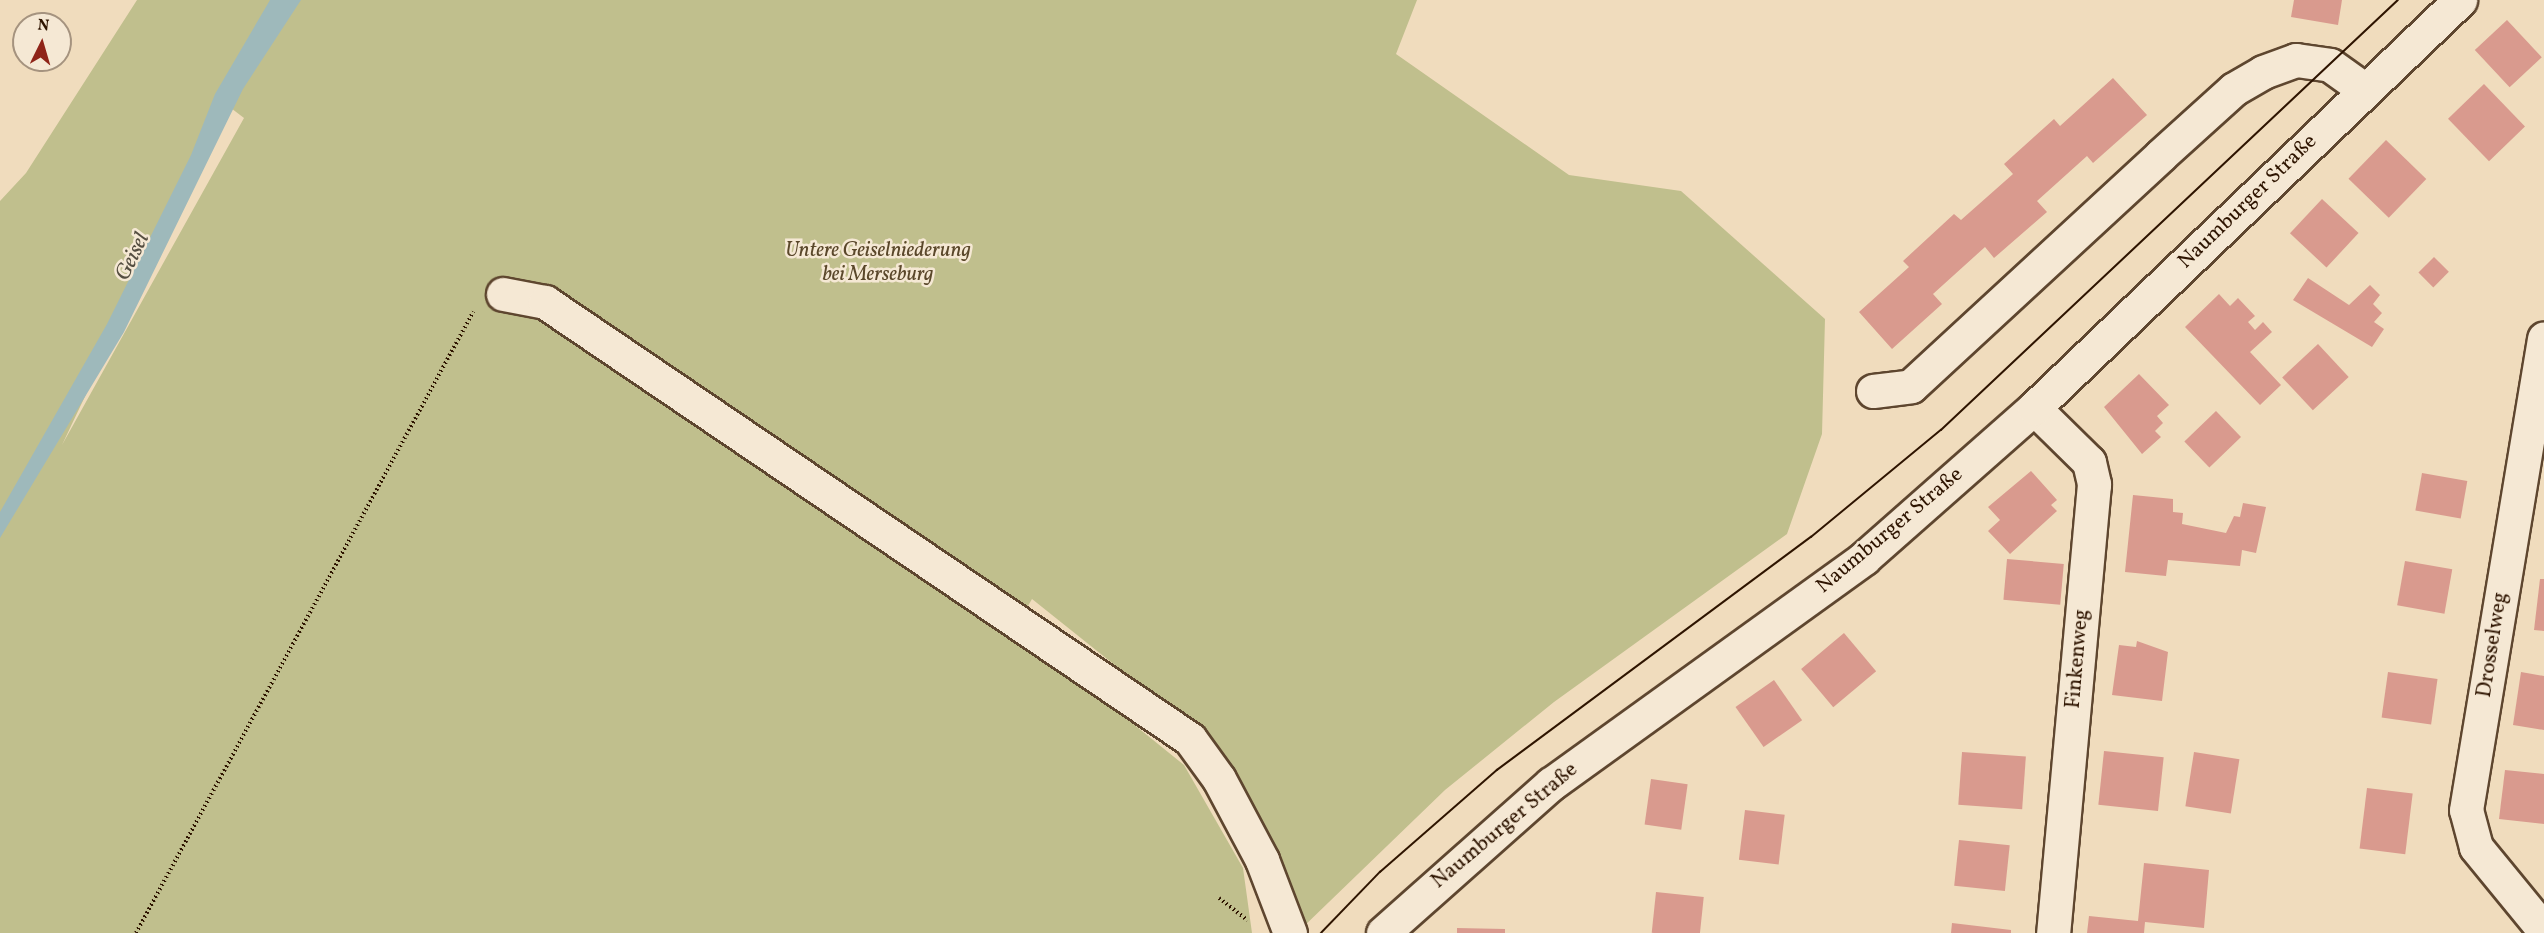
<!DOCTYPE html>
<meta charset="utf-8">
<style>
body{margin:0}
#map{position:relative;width:2544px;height:933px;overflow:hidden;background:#f0dcbd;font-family:Vollkorn,serif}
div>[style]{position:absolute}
.green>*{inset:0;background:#c0bf8d}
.water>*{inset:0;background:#9eb9bb}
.building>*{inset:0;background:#d99a8e;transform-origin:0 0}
.path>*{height:4px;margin-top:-2px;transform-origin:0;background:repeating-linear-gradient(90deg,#2e1400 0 1.5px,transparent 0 4.5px)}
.roads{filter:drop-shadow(2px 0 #5e462f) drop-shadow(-2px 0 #5e462f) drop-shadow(0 2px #5e462f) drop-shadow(0 -2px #5e462f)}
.minor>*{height:33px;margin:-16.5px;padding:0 16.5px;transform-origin:16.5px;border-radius:16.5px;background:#f5e8d4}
.tram>*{height:1.5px;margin:-0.75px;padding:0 0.75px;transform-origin:0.75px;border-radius:0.75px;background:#2e1400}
span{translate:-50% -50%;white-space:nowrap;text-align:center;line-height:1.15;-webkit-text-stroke:5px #f5e8d4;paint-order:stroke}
.street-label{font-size:21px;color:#2e1400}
.park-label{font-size:21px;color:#5a472a;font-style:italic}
.water-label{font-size:22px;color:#554e41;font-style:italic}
.north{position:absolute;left:12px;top:12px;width:60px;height:60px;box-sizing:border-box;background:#f5e8d4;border:2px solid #a5937f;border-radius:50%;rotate:5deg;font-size:16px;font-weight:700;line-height:24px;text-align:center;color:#2e1400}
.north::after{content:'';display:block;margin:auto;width:21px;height:27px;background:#8f2418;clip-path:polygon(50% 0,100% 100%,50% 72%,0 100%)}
</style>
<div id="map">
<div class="green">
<i style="clip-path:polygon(evenodd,137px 0,1417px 0,1396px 54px,1569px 175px,1681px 191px,1825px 319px,1822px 434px,1787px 534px,1554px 702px,1445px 790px,1300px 930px,1161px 702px,1032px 599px,1011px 635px,1095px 693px,1184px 765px,1243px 868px,1252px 933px,0 933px,0 201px,26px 173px,137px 0,223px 102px,244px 118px,62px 445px,142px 276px,223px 102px)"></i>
</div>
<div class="water">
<i style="clip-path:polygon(270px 0,301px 0,243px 89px,124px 332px,0 538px,0 512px,107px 324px,191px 155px,215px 94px)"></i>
</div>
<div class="building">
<i style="clip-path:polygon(2294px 0,2342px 0,2338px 25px,2291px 17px)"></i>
<i style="left:2507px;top:20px;width:51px;height:44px;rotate:47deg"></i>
<i style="clip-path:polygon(2113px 78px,2147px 115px,2093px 163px,2087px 156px,2037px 201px,2047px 212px,1994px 258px,1985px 247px,1933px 294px,1942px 304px,1892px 349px,1859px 312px,1909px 267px,1903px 261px,1954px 214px,1961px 220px,2013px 174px,2004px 164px,2054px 119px,2060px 126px)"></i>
<i style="left:2484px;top:84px;width:59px;height:50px;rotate:46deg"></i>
<i style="left:2386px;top:140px;width:56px;height:54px;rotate:44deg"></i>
<i style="left:2322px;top:199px;width:50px;height:47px;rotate:43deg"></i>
<i style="left:2434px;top:257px;width:21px;height:22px;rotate:45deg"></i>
<i style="clip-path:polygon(2308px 278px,2349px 305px,2370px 285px,2380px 295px,2373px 304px,2382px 313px,2374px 322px,2384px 329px,2372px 347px,2293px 300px)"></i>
<i style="clip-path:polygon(2219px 294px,2230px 306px,2238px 298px,2255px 316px,2248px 322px,2255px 330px,2263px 322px,2272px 332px,2250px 352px,2281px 385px,2260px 405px,2185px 327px)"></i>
<i style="left:2318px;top:344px;width:45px;height:49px;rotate:47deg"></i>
<i style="clip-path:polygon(2139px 374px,2169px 405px,2157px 416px,2163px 423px,2155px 431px,2161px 437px,2142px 454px,2104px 407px)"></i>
<i style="left:2216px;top:411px;width:36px;height:44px;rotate:46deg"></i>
<i style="clip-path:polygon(2031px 471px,2057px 500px,2051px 505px,2057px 511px,2010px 554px,1988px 531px,2000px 520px,1988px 507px)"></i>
<i style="left:2422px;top:473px;width:46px;height:38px;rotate:10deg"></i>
<i style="clip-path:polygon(2133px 495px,2173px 499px,2173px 512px,2183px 513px,2182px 524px,2226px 533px,2234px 516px,2240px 517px,2243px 503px,2266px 507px,2256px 553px,2242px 550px,2240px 566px,2168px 560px,2166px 576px,2125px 572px)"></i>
<i style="left:2007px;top:559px;width:57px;height:41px;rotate:5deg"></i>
<i style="left:2405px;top:561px;width:48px;height:45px;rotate:10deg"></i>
<i style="clip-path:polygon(2540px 579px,2544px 579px,2544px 631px,2534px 630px)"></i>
<i style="left:1844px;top:633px;width:50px;height:56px;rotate:50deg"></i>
<i style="clip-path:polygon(2137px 641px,2168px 652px,2162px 701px,2112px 695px,2119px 645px,2136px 647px)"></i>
<i style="left:2388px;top:672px;width:50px;height:46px;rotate:8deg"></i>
<i style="clip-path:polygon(2521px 672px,2544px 676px,2544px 730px,2513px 725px)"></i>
<i style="left:1774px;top:680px;width:49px;height:47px;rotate:55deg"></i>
<i style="left:2104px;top:751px;width:60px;height:54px;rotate:6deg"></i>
<i style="left:1962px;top:752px;width:64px;height:53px;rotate:4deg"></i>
<i style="left:2194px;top:752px;width:46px;height:55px;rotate:9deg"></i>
<i style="clip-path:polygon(2505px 770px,2544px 774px,2544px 824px,2499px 819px)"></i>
<i style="left:1651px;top:779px;width:37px;height:46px;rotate:8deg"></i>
<i style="left:2367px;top:788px;width:46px;height:61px;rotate:7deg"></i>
<i style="left:1745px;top:810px;width:40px;height:50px;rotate:7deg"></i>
<i style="left:1959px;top:840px;width:51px;height:46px;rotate:6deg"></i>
<i style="clip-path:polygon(2144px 863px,2209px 870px,2204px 928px,2145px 922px,2144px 933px,2087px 933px,2089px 916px,2138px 921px)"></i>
<i style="left:1656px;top:892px;width:48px;height:41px;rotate:6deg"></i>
<i style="clip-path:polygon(1952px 923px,2011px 930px,2011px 933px,1951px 933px)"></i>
<i style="clip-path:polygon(1457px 928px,1505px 929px,1505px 933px,1457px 933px)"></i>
</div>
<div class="path">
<i style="left:1219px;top:898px;width:36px;rotate:38deg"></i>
<i style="left:136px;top:933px;width:707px;rotate:-61.51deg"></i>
</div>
<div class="roads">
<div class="minor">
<i style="left:503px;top:294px;width:43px;rotate:10.8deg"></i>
<i style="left:545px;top:302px;width:779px;rotate:34.12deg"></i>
<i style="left:1190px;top:739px;width:49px;rotate:54.1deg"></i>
<i style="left:1219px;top:779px;width:92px;rotate:62deg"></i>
<i style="left:1262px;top:860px;width:78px;rotate:69deg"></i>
<i style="left:1873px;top:391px;width:38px;rotate:-7deg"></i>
<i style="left:1911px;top:386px;width:340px;rotate:-42.7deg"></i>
<i style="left:2161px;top:155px;width:98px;rotate:-42.1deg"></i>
<i style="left:2234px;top:89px;width:34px;rotate:-30deg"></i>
<i style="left:2263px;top:72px;width:35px;rotate:-20deg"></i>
<i style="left:2296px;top:60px;width:34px;rotate:8deg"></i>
<i style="left:2330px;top:65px;width:43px;rotate:35.5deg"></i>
<i style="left:2034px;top:408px;width:77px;rotate:44.5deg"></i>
<i style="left:2089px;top:462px;width:23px;rotate:77deg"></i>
<i style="left:2094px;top:484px;width:451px;rotate:95.2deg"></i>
<i style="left:2543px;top:929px;width:106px;rotate:-129.3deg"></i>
<i style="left:2476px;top:847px;width:38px;rotate:-105deg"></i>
<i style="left:2466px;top:810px;width:478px;rotate:-80.6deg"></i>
<i style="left:1383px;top:933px;width:225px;rotate:-41.6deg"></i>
<i style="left:1551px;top:784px;width:386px;rotate:-35.8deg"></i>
<i style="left:1864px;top:558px;width:227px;rotate:-41.4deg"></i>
<i style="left:2034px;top:408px;width:590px;rotate:-43.76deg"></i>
</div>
</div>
<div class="tram">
<i style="left:1321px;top:933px;width:85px;rotate:-46deg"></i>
<i style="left:1380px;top:872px;width:155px;rotate:-41.1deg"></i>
<i style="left:1497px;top:770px;width:391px;rotate:-36.6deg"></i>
<i style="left:1811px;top:537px;width:168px;rotate:-39.5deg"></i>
<i style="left:1941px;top:430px;width:627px;rotate:-43.26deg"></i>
</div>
<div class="street-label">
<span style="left:2248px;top:202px;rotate:-44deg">Naumburger Straße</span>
<span style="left:1890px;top:531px;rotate:-40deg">Naumburger Straße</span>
<span style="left:2493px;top:645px;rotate:-81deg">Drosselweg</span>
<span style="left:2078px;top:659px;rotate:-85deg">Finkenweg</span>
<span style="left:1505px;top:826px;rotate:-40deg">Naumburger Straße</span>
</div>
<div class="park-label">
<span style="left:878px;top:263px">Untere Geiselniederung<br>bei Merseburg</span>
</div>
<div class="water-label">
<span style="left:133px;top:257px;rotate:-64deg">Geisel</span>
</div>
<div class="north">N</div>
</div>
